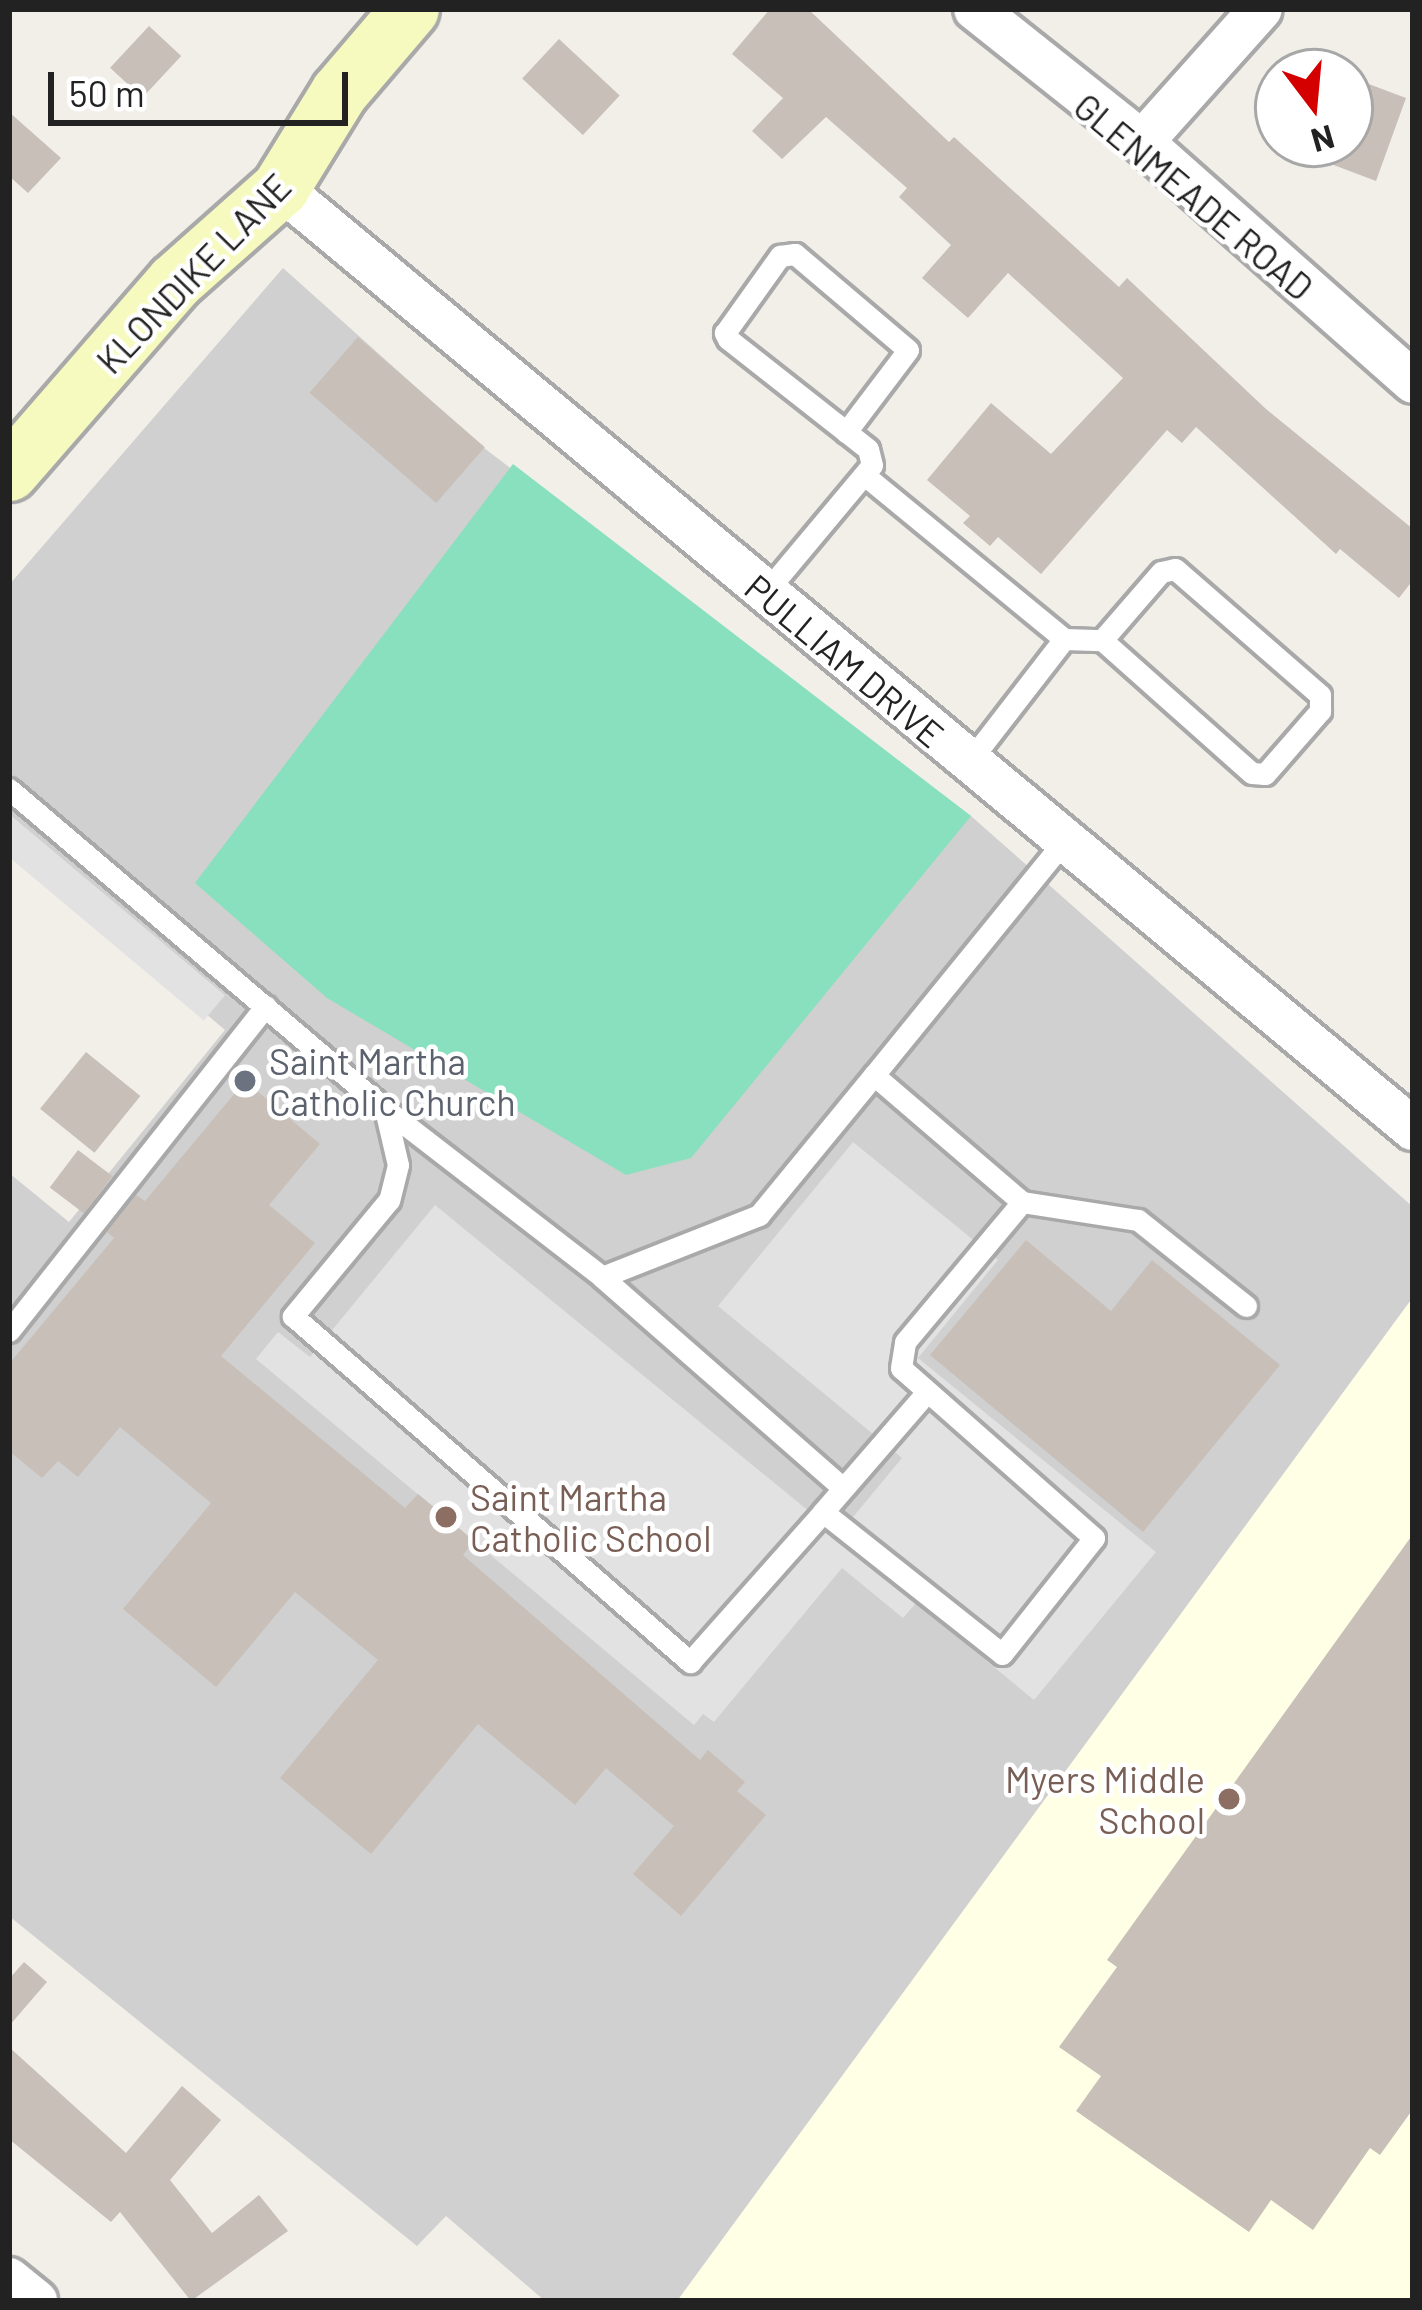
<!DOCTYPE html>
<style>
body{margin:0}
#map{position:relative;width:1422px;height:2310px;overflow:hidden;background:#f2efe9;font-family:Barlow,sans-serif}
div>[style]{position:absolute}
.education>*{inset:0;background:#ffffe5}
.religious>*{inset:0;background:#d0d0d0}
.pitch>*{inset:0;background:#88e0be}
.parking>*{inset:0;background:#e2e2e2;transform-origin:0 0}
.building>*{inset:0;background:#c7bfb8;transform-origin:0 0}
.roads{filter:drop-shadow(3px 0 #a9a9a9) drop-shadow(-3px 0 #a9a9a9) drop-shadow(0 3px #a9a9a9) drop-shadow(0 -3px #a9a9a9)}
.lane>*{height:21px;margin:-10.5px;padding:0 10.5px;transform-origin:10.5px;border-radius:10.5px;background:#fff}
.street>*{height:42px;margin:-21px;padding:0 21px;transform-origin:21px;border-radius:21px;background:#fff}
.secondary>*{height:57px;margin:-28.5px;padding:0 28.5px;transform-origin:28.5px;border-radius:28.5px;background:#f7fabf}
.dots>*{width:33px;height:33px;translate:-50% -50%;box-sizing:border-box;border:6px solid #fff;border-radius:50%}
span{translate:-50% -50%;white-space:nowrap;text-align:center;line-height:1.15;-webkit-text-stroke:9px #fff;paint-order:stroke}
.street-label{font-size:36px;color:#222}
.worship-label{font-size:36px;color:#5b616d}
.left{translate:0 -50%;text-align:left}
.education-label{font-size:36px;color:#785e54}
.right{translate:-100% -50%;text-align:right}
.frame{position:absolute;inset:0;border:12px solid #222;pointer-events:none}
.north{position:absolute;left:1254px;top:48px;width:120px;height:120px;box-sizing:border-box;background:#fff;border:3px solid #a7a7a7;border-radius:50%;rotate:164deg;font-size:33px;font-weight:700;line-height:48px;text-align:center;color:#222}
.north::after{content:'';display:block;margin:auto;width:42px;height:54px;background:#d40000;clip-path:polygon(50% 0,100% 100%,50% 72%,0 100%)}
.scale{position:absolute;left:48px;top:72px;width:300px;height:54px;box-sizing:border-box;border:6px solid #222;border-top:0;padding-left:15px;font-size:36px;line-height:42px;white-space:nowrap;color:#222;-webkit-text-stroke:9px #fff;paint-order:stroke}
</style>
<div id="map">
<div class="education">
<i style="clip-path:polygon(1413px 1297px,1413px 2301px,677px 2301px)"></i>
</div>
<div class="religious">
<i style="clip-path:polygon(283px 268px,484px 448px,971px 816px,1413px 1207px,1413px 1297px,677px 2301px,545px 2301px,446px 2216px,417px 2246px,9px 1916px,9px 1173px,69px 1222px,225px 1030px,9px 847px,9px 585px)"></i>
</div>
<div class="pitch">
<i style="clip-path:polygon(513px 464px,971px 816px,691px 1158px,626px 1175px,327px 998px,195px 883px)"></i>
</div>
<div class="parking">
<i style="left:9px;top:814px;width:282px;height:33px;rotate:40deg"></i>
<i style="clip-path:polygon(853px 1142px,998px 1260px,918px 1358px,1156px 1552px,1034px 1700px,916px 1603px,903px 1618px,842px 1568px,714px 1722px,703px 1714px,694px 1725px,256px 1359px,278px 1332px,310px 1357px,435px 1205px,838px 1535px,902px 1458px,718px 1306px)"></i>
</div>
<div class="building">
<i style="clip-path:polygon(770px 9px,808px 9px,949px 142px,954px 137px,1119px 287px,1127px 278px,1266px 409px,1413px 529px,1413px 580px,1399px 598px,1340px 549px,1336px 554px,1196px 427px,1182px 443px,1167px 430px,1041px 574px,998px 537px,990px 546px,963px 523px,970px 516px,927px 480px,991px 403px,1051px 454px,1123px 378px,1008px 273px,968px 318px,922px 278px,951px 245px,899px 197px,907px 188px,826px 117px,782px 159px,752px 131px,783px 98px,732px 54px)"></i>
<i style="left:149px;top:26px;width:44px;height:57px;rotate:43deg"></i>
<i style="left:559px;top:39px;width:83px;height:54px;rotate:43deg"></i>
<i style="clip-path:polygon(1350px 77px,1406px 98px,1376px 181px,1286px 147px,1350px 144px)"></i>
<i style="clip-path:polygon(9px 112px,61px 158px,28px 193px,9px 176px)"></i>
<i style="left:358px;top:337px;width:168px;height:74px;rotate:41deg"></i>
<i style="left:86px;top:1052px;width:70px;height:73px;rotate:39deg"></i>
<i style="clip-path:polygon(245px 1081px,320px 1144px,269px 1205px,315px 1243px,221px 1356px,405px 1508px,418px 1494px,446px 1517px,474px 1541px,463px 1555px,700px 1760px,708px 1750px,745px 1782px,737px 1791px,766px 1815px,681px 1916px,633px 1874px,674px 1826px,606px 1768px,575px 1805px,478px 1724px,371px 1854px,280px 1778px,378px 1660px,295px 1592px,216px 1687px,123px 1609px,211px 1503px,120px 1427px,78px 1477px,58px 1461px,42px 1478px,9px 1451px,9px 1364px,114px 1238px,107px 1232px,136px 1195px,145px 1201px)"></i>
<i style="left:78px;top:1150px;width:43px;height:47px;rotate:37deg"></i>
<i style="clip-path:polygon(1026px 1240px,1111px 1311px,1152px 1260px,1280px 1365px,1143px 1532px,930px 1355px)"></i>
<i style="clip-path:polygon(1413px 1534px,1413px 2109px,1380px 2155px,1370px 2148px,1313px 2230px,1271px 2200px,1249px 2232px,1076px 2111px,1101px 2076px,1059px 2047px,1117px 1967px,1107px 1960px)"></i>
<i style="clip-path:polygon(24px 1962px,47px 1982px,9px 2026px,9px 1979px)"></i>
<i style="clip-path:polygon(9px 2047px,126px 2153px,182px 2086px,221px 2120px,170px 2180px,212px 2233px,259px 2195px,288px 2231px,191px 2301px,120px 2212px,111px 2222px,9px 2139px)"></i>
</div>
<div class="roads">
<div class="lane">
<i style="left:868px;top:478px;width:254px;rotate:39.4deg"></i>
<i style="left:1064px;top:639px;width:155px;rotate:127.7deg"></i>
<i style="left:764px;top:594px;width:168px;rotate:-50.1deg"></i>
<i style="left:872px;top:465px;width:16px;rotate:-104deg"></i>
<i style="left:868px;top:449px;width:178px;rotate:-141.8deg"></i>
<i style="left:728px;top:339px;width:7px;rotate:-117deg"></i>
<i style="left:725px;top:333px;width:95px;rotate:-54.5deg"></i>
<i style="left:780px;top:256px;width:15px;rotate:-8deg"></i>
<i style="left:795px;top:254px;width:148px;rotate:40.3deg"></i>
<i style="left:908px;top:350px;width:103px;rotate:127.1deg"></i>
<i style="left:1064px;top:639px;width:38px;rotate:2deg"></i>
<i style="left:1102px;top:640px;width:200px;rotate:41.6deg"></i>
<i style="left:1252px;top:773px;width:13px;rotate:4deg"></i>
<i style="left:1265px;top:774px;width:84px;rotate:-48.9deg"></i>
<i style="left:1320px;top:711px;width:16px;rotate:-90deg"></i>
<i style="left:1320px;top:695px;width:192px;rotate:-139deg"></i>
<i style="left:1175px;top:569px;width:14px;rotate:168deg"></i>
<i style="left:1161px;top:572px;width:90px;rotate:130.9deg"></i>
<i style="left:9px;top:789px;width:494px;rotate:40.4deg"></i>
<i style="left:385px;top:1109px;width:57px;rotate:76.9deg"></i>
<i style="left:398px;top:1165px;width:36px;rotate:104deg"></i>
<i style="left:389px;top:1200px;width:151px;rotate:129.6deg"></i>
<i style="left:293px;top:1316px;width:527px;rotate:41.07deg"></i>
<i style="left:690px;top:1662px;width:200px;rotate:-48.4deg"></i>
<i style="left:823px;top:1512px;width:228px;rotate:38.4deg"></i>
<i style="left:1002px;top:1654px;width:148px;rotate:-51.6deg"></i>
<i style="left:1094px;top:1538px;width:257px;rotate:-138.6deg"></i>
<i style="left:901px;top:1368px;width:26px;rotate:-81deg"></i>
<i style="left:905px;top:1342px;width:182px;rotate:-50.1deg"></i>
<i style="left:1022px;top:1202px;width:195px;rotate:-139.4deg"></i>
<i style="left:874px;top:1075px;width:301px;rotate:-50.9deg"></i>
<i style="left:385px;top:1109px;width:274px;rotate:37.7deg"></i>
<i style="left:602px;top:1277px;width:169px;rotate:-21.5deg"></i>
<i style="left:759px;top:1215px;width:181px;rotate:-50.6deg"></i>
<i style="left:1022px;top:1202px;width:117px;rotate:8.8deg"></i>
<i style="left:1138px;top:1220px;width:138px;rotate:38.5deg"></i>
<i style="left:602px;top:1277px;width:320px;rotate:41.2deg"></i>
<i style="left:9px;top:1331px;width:414px;rotate:-51.7deg"></i>
<i style="left:823px;top:1512px;width:159px;rotate:-49.1deg"></i>
</div>
<div class="street">
<i style="left:975px;top:9px;width:213px;rotate:38.5deg"></i>
<i style="left:1142px;top:142px;width:362px;rotate:41.5deg"></i>
<i style="left:1142px;top:142px;width:178px;rotate:-48.2deg"></i>
<i style="left:280px;top:188px;width:1473px;rotate:39.71deg"></i>
<i style="left:9px;top:2279px;width:35px;rotate:39deg"></i>
</div>
<div class="secondary">
<i style="left:9px;top:472px;width:252px;rotate:-49deg"></i>
<i style="left:174px;top:282px;width:142px;rotate:-41.6deg"></i>
<i style="left:280px;top:188px;width:113px;rotate:-58.4deg"></i>
<i style="left:339px;top:92px;width:109px;rotate:-49.5deg"></i>
</div>
</div>
<div class="dots">
<i style="left:245px;top:1081px;background:#6b7280"></i>
<i style="left:446px;top:1517px;background:#8d6e63"></i>
<i style="left:1229px;top:1799px;background:#8d6e63"></i>
</div>
<div class="street-label">
<span style="left:1194px;top:196px;rotate:40deg">GLENMEADE ROAD</span>
<span style="left:193px;top:273px;rotate:-46deg">KLONDIKE LANE</span>
<span style="left:845px;top:660px;rotate:40deg">PULLIAM DRIVE</span>
</div>
<div class="worship-label">
<span class="left" style="left:269px;top:1081px">Saint Martha<br>Catholic Church</span>
</div>
<div class="education-label">
<span class="left" style="left:470px;top:1517px">Saint Martha<br>Catholic School</span>
<span class="right" style="left:1205px;top:1799px">Myers Middle<br>School</span>
</div>
<div class="frame"></div>
<div class="north">N</div>
<div class="scale">50 m</div>
</div>
